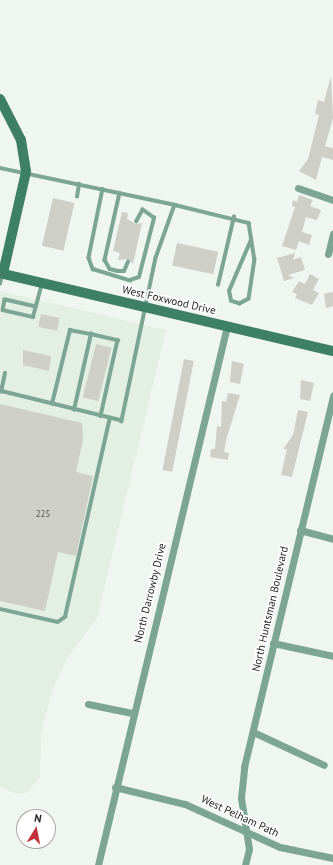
<!DOCTYPE html>
<style>
body{margin:0}
#map{position:relative;width:333px;height:865px;overflow:hidden;background:#eff5ef;font-family:"PT Sans",sans-serif}
div>[style]{position:absolute}
.built>*{inset:0;background:#e3efe2}
.building>*{inset:0;background:#ced0c8;transform-origin:0 0}
.lane>*{height:3.5px;margin:-1.75px;padding:0 1.75px;transform-origin:1.75px;border-radius:1.75px;background:#7ca594}
.street>*{height:7px;margin:-3.5px;padding:0 3.5px;transform-origin:3.5px;border-radius:3.5px;background:#7ca594}
.secondary>*{height:10px;margin:-5px;padding:0 5px;transform-origin:5px;border-radius:5px;background:#3e7f67}
span{translate:-50% -50%;white-space:nowrap;text-align:center;line-height:1.15;-webkit-text-stroke:3.5px #fff;paint-order:stroke}
.number-label{font-size:9px;color:#50524e}
.number-label span{-webkit-text-stroke-width:0}
.street-label{font-size:11px;color:#262826}
.north{position:absolute;left:16px;top:809px;width:40px;height:40px;box-sizing:border-box;background:#fff;border:1px solid #a8a9a8;border-radius:50%;rotate:10deg;font-size:11px;font-weight:700;line-height:16px;text-align:center;color:#262826}
.north::after{content:'';display:block;margin:auto;width:14px;height:18px;background:#c3343a;clip-path:polygon(50% 0,100% 100%,50% 72%,0 100%)}
</style>
<div id="map">
<div class="built">
<i style="clip-path:polygon(0 291px,166px 330px,97px 618px,68px 657px,52px 691px,41px 733px,40px 777px,28px 792px,18px 794px,0 787px)"></i>
</div>
<div class="building">
<i style="clip-path:polygon(331px 76px,333px 118px,325px 146px,333px 148px,333px 160px,322px 157px,316px 180px,299px 171px,308px 159px,319px 115px,315px 114px,318px 100px,324px 102px)"></i>
<i style="clip-path:polygon(299px 195px,313px 200px,310px 206px,321px 210px,317px 220px,306px 217px,302px 232px,312px 235px,309px 245px,299px 241px,296px 250px,282px 246px,295px 207px,292px 206px,293px 200px,297px 202px)"></i>
<i style="left:53px;top:198px;width:22px;height:49px;rotate:13deg"></i>
<i style="clip-path:polygon(122px 212px,128px 213px,127px 219px,136px 224px,142px 223px,133px 264px,129px 259px,118px 260px,120px 253px,113px 251px)"></i>
<i style="left:177px;top:243px;width:42px;height:23px;rotate:12deg"></i>
<i style="clip-path:polygon(295px 253px,293px 260px,301px 257px,305px 270px,288px 275px,294px 278px,284px 281px,277px 258px)"></i>
<i style="clip-path:polygon(310px 274px,319px 279px,313px 290px,319px 293px,312px 305px,295px 298px,297px 294px,292px 292px,299px 281px,305px 284px)"></i>
<i style="clip-path:polygon(333px 292px,333px 306px,326px 308px,324px 294px)"></i>
<i style="left:41px;top:314px;width:19px;height:13px;rotate:12deg"></i>
<i style="left:96px;top:344px;width:16px;height:55px;rotate:14deg"></i>
<i style="clip-path:polygon(23px 350px,51px 356px,49px 371px,23px 365px)"></i>
<i style="left:184px;top:359px;width:10px;height:113px;rotate:11deg"></i>
<i style="clip-path:polygon(232px 361px,244px 364px,240px 384px,230px 382px)"></i>
<i style="clip-path:polygon(301px 380px,314px 383px,310px 401px,300px 399px)"></i>
<i style="clip-path:polygon(228px 393px,240px 395px,227px 437px,224px 452px,229px 453px,228px 460px,210px 457px,211px 449px,215px 449px,217px 426px,221px 427px,222px 401px,226px 402px)"></i>
<i style="clip-path:polygon(0 404px,82px 423px,83px 440px,76px 472px,93px 476px,76px 556px,58px 552px,45px 611px,0 601px)"></i>
<i style="clip-path:polygon(298px 410px,308px 412px,292px 477px,281px 475px,287px 449px,283px 449px,293px 435px)"></i>
</div>
<div class="lane">
<i style="left:0;top:168px;width:179px;rotate:11.9deg"></i>
<i style="left:175px;top:205px;width:56px;rotate:109.7deg"></i>
<i style="left:156px;top:258px;width:167px;rotate:101.8deg"></i>
<i style="left:122px;top:421px;width:126px;rotate:-166.2deg"></i>
<i style="left:103px;top:189px;width:70px;rotate:101.5deg"></i>
<i style="left:89px;top:258px;width:12px;rotate:70deg"></i>
<i style="left:93px;top:269px;width:39px;rotate:17deg"></i>
<i style="left:130px;top:280px;width:9px;rotate:-18deg"></i>
<i style="left:139px;top:277px;width:61px;rotate:-75.7deg"></i>
<i style="left:154px;top:218px;width:14px;rotate:-144deg"></i>
<i style="left:143px;top:210px;width:13px;rotate:119deg"></i>
<i style="left:120px;top:193px;width:69px;rotate:102.6deg"></i>
<i style="left:105px;top:260px;width:10px;rotate:61deg"></i>
<i style="left:110px;top:269px;width:8px;rotate:14deg"></i>
<i style="left:118px;top:271px;width:6px"></i>
<i style="left:124px;top:271px;width:10px;rotate:-66deg"></i>
<i style="left:77px;top:197px;width:13px;rotate:-81deg"></i>
<i style="left:175px;top:205px;width:76px;rotate:13.7deg"></i>
<i style="left:249px;top:223px;width:36px;rotate:81deg"></i>
<i style="left:255px;top:259px;width:40px;rotate:98.5deg"></i>
<i style="left:249px;top:299px;width:10px;rotate:151deg"></i>
<i style="left:240px;top:304px;width:9px;rotate:-162deg"></i>
<i style="left:231px;top:301px;width:10px;rotate:-101deg"></i>
<i style="left:229px;top:291px;width:56px;rotate:-66.7deg"></i>
<i style="left:0;top:284px;width:10px;rotate:-79deg"></i>
<i style="left:218px;top:285px;width:70px;rotate:-76.8deg"></i>
<i style="left:36px;top:307px;width:32px;rotate:-167deg"></i>
<i style="left:5px;top:300px;width:10px;rotate:101deg"></i>
<i style="left:3px;top:310px;width:31px;rotate:13deg"></i>
<i style="left:33px;top:317px;width:34px;rotate:-75deg"></i>
<i style="left:1px;top:392px;width:19px;rotate:-78deg"></i>
<i style="left:52px;top:404px;width:76px;rotate:-76.3deg"></i>
<i style="left:70px;top:330px;width:21px;rotate:11deg"></i>
<i style="left:74px;top:410px;width:78px;rotate:-77.4deg"></i>
<i style="left:91px;top:334px;width:28px;rotate:13deg"></i>
<i style="left:118px;top:340px;width:78px;rotate:102.6deg"></i>
<i style="left:0;top:609px;width:59px;rotate:12.6deg"></i>
<i style="left:58px;top:622px;width:9px;rotate:-36deg"></i>
<i style="left:65px;top:617px;width:204px;rotate:-77.3deg"></i>
</div>
<div class="street">
<i style="left:298px;top:188px;width:37px;rotate:19deg"></i>
<i style="left:328px;top:254px;width:21px;rotate:-76deg"></i>
<i style="left:300px;top:530px;width:34px;rotate:15deg"></i>
<i style="left:273px;top:643px;width:61px;rotate:12.2deg"></i>
<i style="left:88px;top:704px;width:45px;rotate:11.6deg"></i>
<i style="left:253px;top:732px;width:78px;rotate:24.9deg"></i>
<i style="left:115px;top:787px;width:72px;rotate:13.7deg"></i>
<i style="left:185px;top:804px;width:104px;rotate:24.4deg"></i>
<i style="left:280px;top:847px;width:54px;rotate:11.7deg"></i>
<i style="left:98px;top:865px;width:554px;rotate:-76.54deg"></i>
<i style="left:245px;top:865px;width:16px;rotate:-76deg"></i>
<i style="left:249px;top:849px;width:52px;rotate:-98.9deg"></i>
<i style="left:241px;top:798px;width:31px;rotate:-84deg"></i>
<i style="left:244px;top:767px;width:382px;rotate:-76.5deg"></i>
</div>
<div class="secondary">
<i style="left:0;top:99px;width:46px;rotate:62.9deg"></i>
<i style="left:21px;top:140px;width:32px;rotate:81deg"></i>
<i style="left:26px;top:172px;width:104px;rotate:102.8deg"></i>
<i style="left:0;top:273px;width:342px;rotate:13.2deg"></i>
</div>
<div class="number-label">
<span style="left:43px;top:514px">225</span>
</div>
<div class="street-label">
<span style="left:169px;top:300px;rotate:13deg">West Foxwood Drive</span>
<span style="left:150px;top:593px;rotate:-76deg">North Darrowby Drive</span>
<span style="left:270px;top:609px;rotate:-77deg">North Huntsman Boulevard</span>
<span style="left:240px;top:816px;rotate:25deg">West Pelham Path</span>
</div>
<div class="north">N</div>
</div>
